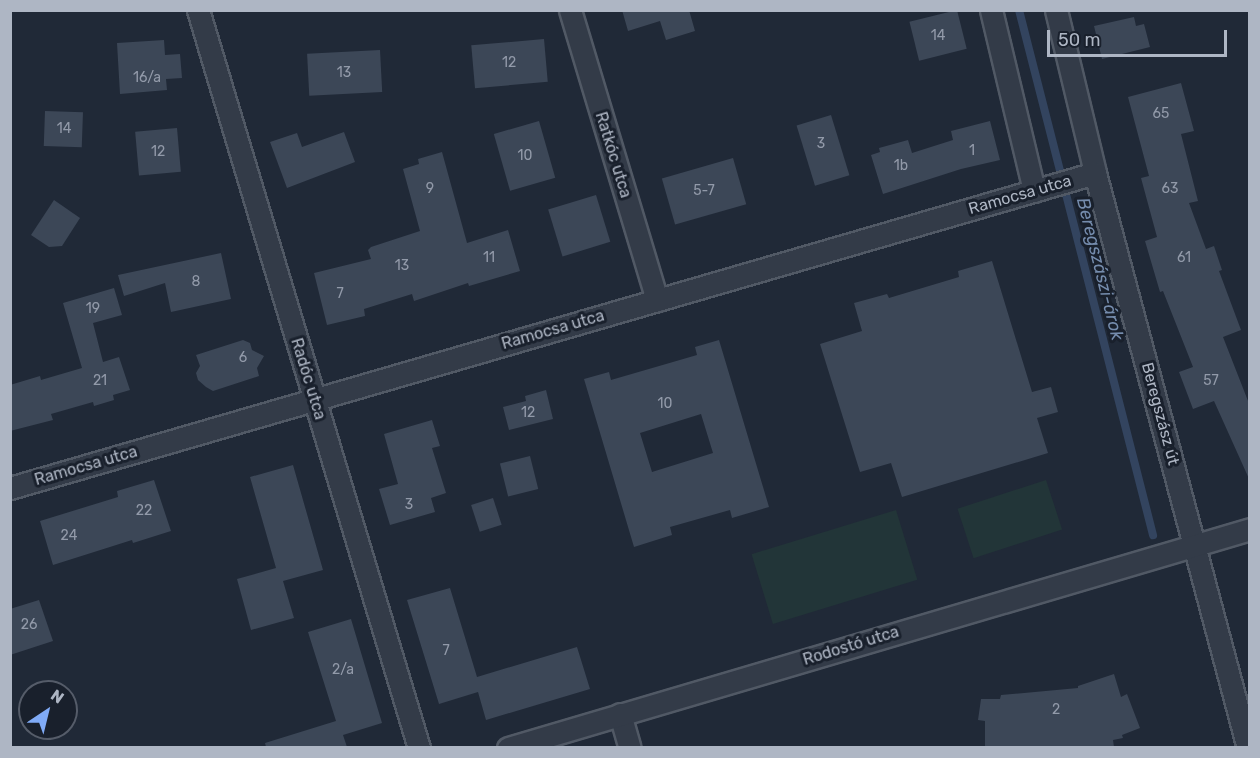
<!DOCTYPE html>
<meta charset="utf-8">
<style>
body{margin:0}
#map{position:relative;width:1260px;height:758px;overflow:hidden;background:#202937;font-family:Rubik,sans-serif}
div>[style]{position:absolute}
.green>*{inset:0;background:#223538;transform-origin:0 0}
.stream>*{height:8px;margin:-4px;padding:0 4px;transform-origin:4px;border-radius:4px;background:#33445f}
.building>*{inset:0;background:#3c4757;transform-origin:0 0}
.roads{filter:drop-shadow(2px 0 #515965) drop-shadow(-2px 0 #515965) drop-shadow(0 2px #515965) drop-shadow(0 -2px #515965)}
.street>*{height:21px;margin:-10.5px;padding:0 10.5px;transform-origin:10.5px;border-radius:10.5px;background:#333b48}
span{translate:-50% -50%;white-space:nowrap;text-align:center;line-height:1.15;-webkit-text-stroke:6px #19202c;paint-order:stroke}
.number-label{font-size:14px;color:#929aa9}
.number-label span{-webkit-text-stroke-width:0}
.street-label{font-size:16px;color:#aeb6c4}
.water-label{font-size:18px;color:#758cad;font-style:italic}
.frame{position:absolute;inset:0;border:12px solid #aeb6c4;pointer-events:none}
.north{position:absolute;left:18px;top:680px;width:60px;height:60px;box-sizing:border-box;background:#19202c;border:2px solid #555c69;border-radius:50%;rotate:35deg;font-size:16px;font-weight:700;line-height:24px;text-align:center;color:#aeb6c4}
.north::after{content:'';display:block;margin:auto;width:21px;height:27px;background:#80abf7;clip-path:polygon(50% 0,100% 100%,50% 72%,0 100%)}
.scale{position:absolute;left:1047px;top:30px;width:180px;height:27px;box-sizing:border-box;border:3px solid #aeb6c4;border-top:0;padding-left:8px;font-size:18px;line-height:21px;white-space:nowrap;color:#aeb6c4;-webkit-text-stroke:4px #19202c;paint-order:stroke}
</style>
<div id="map">
<div class="green">
<i style="left:1046px;top:480px;width:52px;height:93px;rotate:72deg"></i>
<i style="left:896px;top:510px;width:73px;height:151px;rotate:73deg"></i>
</div>
<div class="stream">
<i style="left:1019px;top:10px;width:542px;rotate:75.68deg"></i>
</div>
<div class="building">
<i style="clip-path:polygon(622px 10px,689px 10px,695px 31px,666px 40px,660px 21px,628px 31px)"></i>
<i style="left:957px;top:10px;width:40px;height:49px;rotate:76deg"></i>
<i style="clip-path:polygon(1134px 17px,1136px 26px,1144px 24px,1150px 47px,1102px 59px,1094px 26px)"></i>
<i style="left:544px;top:39px;width:43px;height:73px;rotate:85deg"></i>
<i style="clip-path:polygon(164px 40px,165px 55px,180px 54px,182px 78px,166px 79px,167px 90px,120px 94px,117px 43px)"></i>
<i style="left:380px;top:50px;width:42px;height:73px;rotate:87deg"></i>
<i style="clip-path:polygon(1181px 83px,1194px 131px,1181px 134px,1198px 201px,1189px 203px,1206px 249px,1214px 246px,1222px 270px,1219px 271px,1241px 330px,1223px 337px,1250px 406px,1250px 481px,1214px 401px,1193px 409px,1179px 372px,1193px 367px,1163px 291px,1160px 292px,1145px 241px,1157px 237px,1141px 178px,1149px 176px,1128px 97px)"></i>
<i style="left:45px;top:111px;width:38px;height:35px;rotate:2deg"></i>
<i style="left:831px;top:115px;width:63px;height:36px;rotate:73deg"></i>
<i style="left:539px;top:121px;width:59px;height:47px;rotate:74deg"></i>
<i style="clip-path:polygon(990px 121px,1000px 160px,961px 169px,883px 194px,871px 155px,880px 152px,879px 148px,908px 140px,912px 153px,953px 140px,951px 131px)"></i>
<i style="left:177px;top:128px;width:44px;height:42px;rotate:85deg"></i>
<i style="clip-path:polygon(344px 132px,355px 162px,287px 188px,270px 142px,297px 133px,302px 147px)"></i>
<i style="clip-path:polygon(442px 152px,467px 243px,508px 230px,520px 271px,469px 286px,468px 283px,414px 301px,412px 294px,364px 309px,365px 316px,327px 325px,314px 273px,371px 259px,368px 250px,371px 247px,420px 231px,403px 169px,419px 164px,418px 159px)"></i>
<i style="left:733px;top:158px;width:48px;height:74px;rotate:74deg"></i>
<i style="left:596px;top:195px;width:49px;height:50px;rotate:73deg"></i>
<i style="clip-path:polygon(54px 200px,80px 218px,62px 246px,49px 247px,31px 235px)"></i>
<i style="clip-path:polygon(221px 253px,231px 299px,171px 312px,165px 283px,124px 296px,118px 275px)"></i>
<i style="clip-path:polygon(992px 261px,1032px 392px,1051px 387px,1058px 412px,1037px 418px,1048px 453px,902px 497px,891px 463px,860px 472px,820px 344px,862px 331px,854px 303px,887px 294px,889px 298px,959px 277px,958px 271px)"></i>
<i style="clip-path:polygon(114px 288px,122px 315px,93px 323px,103px 362px,119px 357px,130px 390px,113px 395px,114px 400px,94px 406px,93px 402px,51px 414px,53px 420px,10px 431px,10px 385px,40px 376px,41px 380px,82px 368px,63px 303px)"></i>
<i style="clip-path:polygon(243px 340px,250px 343px,252px 350px,264px 356px,257px 368px,259px 376px,213px 391px,206px 387px,198px 380px,196px 373px,200px 366px,196px 355px)"></i>
<i style="clip-path:polygon(evenodd,719px 340px,769px 507px,732px 518px,730px 510px,670px 527px,672px 535px,634px 547px,584px 379px,609px 372px,611px 380px,697px 355px,695px 347px,719px 340px,701px 414px,713px 453px,652px 472px,640px 433px,701px 414px)"></i>
<i style="clip-path:polygon(546px 390px,553px 419px,509px 430px,503px 407px,526px 401px,525px 396px)"></i>
<i style="clip-path:polygon(432px 420px,440px 446px,432px 448px,446px 493px,431px 498px,435px 512px,390px 525px,379px 489px,398px 484px,384px 434px)"></i>
<i style="left:530px;top:456px;width:34px;height:31px;rotate:76deg"></i>
<i style="clip-path:polygon(293px 465px,323px 570px,283px 581px,294px 618px,251px 630px,237px 579px,276px 568px,250px 477px)"></i>
<i style="clip-path:polygon(154px 480px,171px 531px,133px 543px,132px 540px,53px 565px,40px 521px,118px 497px,117px 491px)"></i>
<i style="left:493px;top:498px;width:28px;height:23px;rotate:72deg"></i>
<i style="clip-path:polygon(450px 588px,477px 677px,577px 647px,590px 689px,486px 720px,478px 692px,439px 704px,407px 600px)"></i>
<i style="clip-path:polygon(39px 600px,53px 641px,10px 655px,10px 609px)"></i>
<i style="clip-path:polygon(351px 619px,382px 723px,343px 735px,347px 747px,266px 747px,265px 743px,336px 721px,308px 632px)"></i>
<i style="clip-path:polygon(1114px 674px,1121px 697px,1127px 694px,1140px 728px,1122px 735px,1123px 738px,1113px 740px,1114px 747px,985px 747px,985px 721px,978px 720px,981px 699px,1000px 699px,1001px 695px,1078px 688px,1078px 686px)"></i>
</div>
<div class="roads">
<div class="street">
<i style="left:198px;top:10px;width:770px;rotate:73.33deg"></i>
<i style="left:570px;top:10px;width:303px;rotate:73.3deg"></i>
<i style="left:991px;top:10px;width:186px;rotate:76.6deg"></i>
<i style="left:1056px;top:10px;width:168px;rotate:76.5deg"></i>
<i style="left:1095px;top:173px;width:595px;rotate:75.1deg"></i>
<i style="left:10px;top:488px;width:1130px;rotate:-16.19deg"></i>
<i style="left:620px;top:714px;width:35px;rotate:74deg"></i>
<i style="left:508px;top:748px;width:774px;rotate:-16.44deg"></i>
</div>
</div>
<div class="number-label">
<span style="left:938px;top:36px">14</span>
<span style="left:509px;top:63px">12</span>
<span style="left:344px;top:73px">13</span>
<span style="left:147px;top:78px">16/a</span>
<span style="left:1161px;top:114px">65</span>
<span style="left:64px;top:129px">14</span>
<span style="left:821px;top:144px">3</span>
<span style="left:972px;top:151px">1</span>
<span style="left:158px;top:152px">12</span>
<span style="left:525px;top:156px">10</span>
<span style="left:901px;top:166px">1b</span>
<span style="left:430px;top:189px">9</span>
<span style="left:1170px;top:189px">63</span>
<span style="left:704px;top:191px">5-7</span>
<span style="left:489px;top:258px">11</span>
<span style="left:1184px;top:258px">61</span>
<span style="left:402px;top:266px">13</span>
<span style="left:196px;top:282px">8</span>
<span style="left:340px;top:294px">7</span>
<span style="left:93px;top:309px">19</span>
<span style="left:243px;top:358px">6</span>
<span style="left:100px;top:381px">21</span>
<span style="left:1211px;top:381px">57</span>
<span style="left:665px;top:404px">10</span>
<span style="left:528px;top:413px">12</span>
<span style="left:409px;top:505px">3</span>
<span style="left:144px;top:511px">22</span>
<span style="left:69px;top:536px">24</span>
<span style="left:29px;top:625px">26</span>
<span style="left:446px;top:651px">7</span>
<span style="left:343px;top:670px">2/a</span>
<span style="left:1056px;top:710px">2</span>
</div>
<div class="street-label">
<span style="left:613px;top:155px;rotate:73deg">Ratkóc utca</span>
<span style="left:1020px;top:195px;rotate:-16deg">Ramocsa utca</span>
<span style="left:553px;top:330px;rotate:-16deg">Ramocsa utca</span>
<span style="left:308px;top:379px;rotate:73deg">Radóc utca</span>
<span style="left:1160px;top:414px;rotate:75deg">Beregszász út</span>
<span style="left:86px;top:466px;rotate:-16deg">Ramocsa utca</span>
<span style="left:851px;top:646px;rotate:-17deg">Rodostó utca</span>
</div>
<div class="water-label">
<span style="left:1100px;top:269px;rotate:76deg">Beregszászi-árok</span>
</div>
<div class="frame"></div>
<div class="north">N</div>
<div class="scale">50 m</div>
</div>
